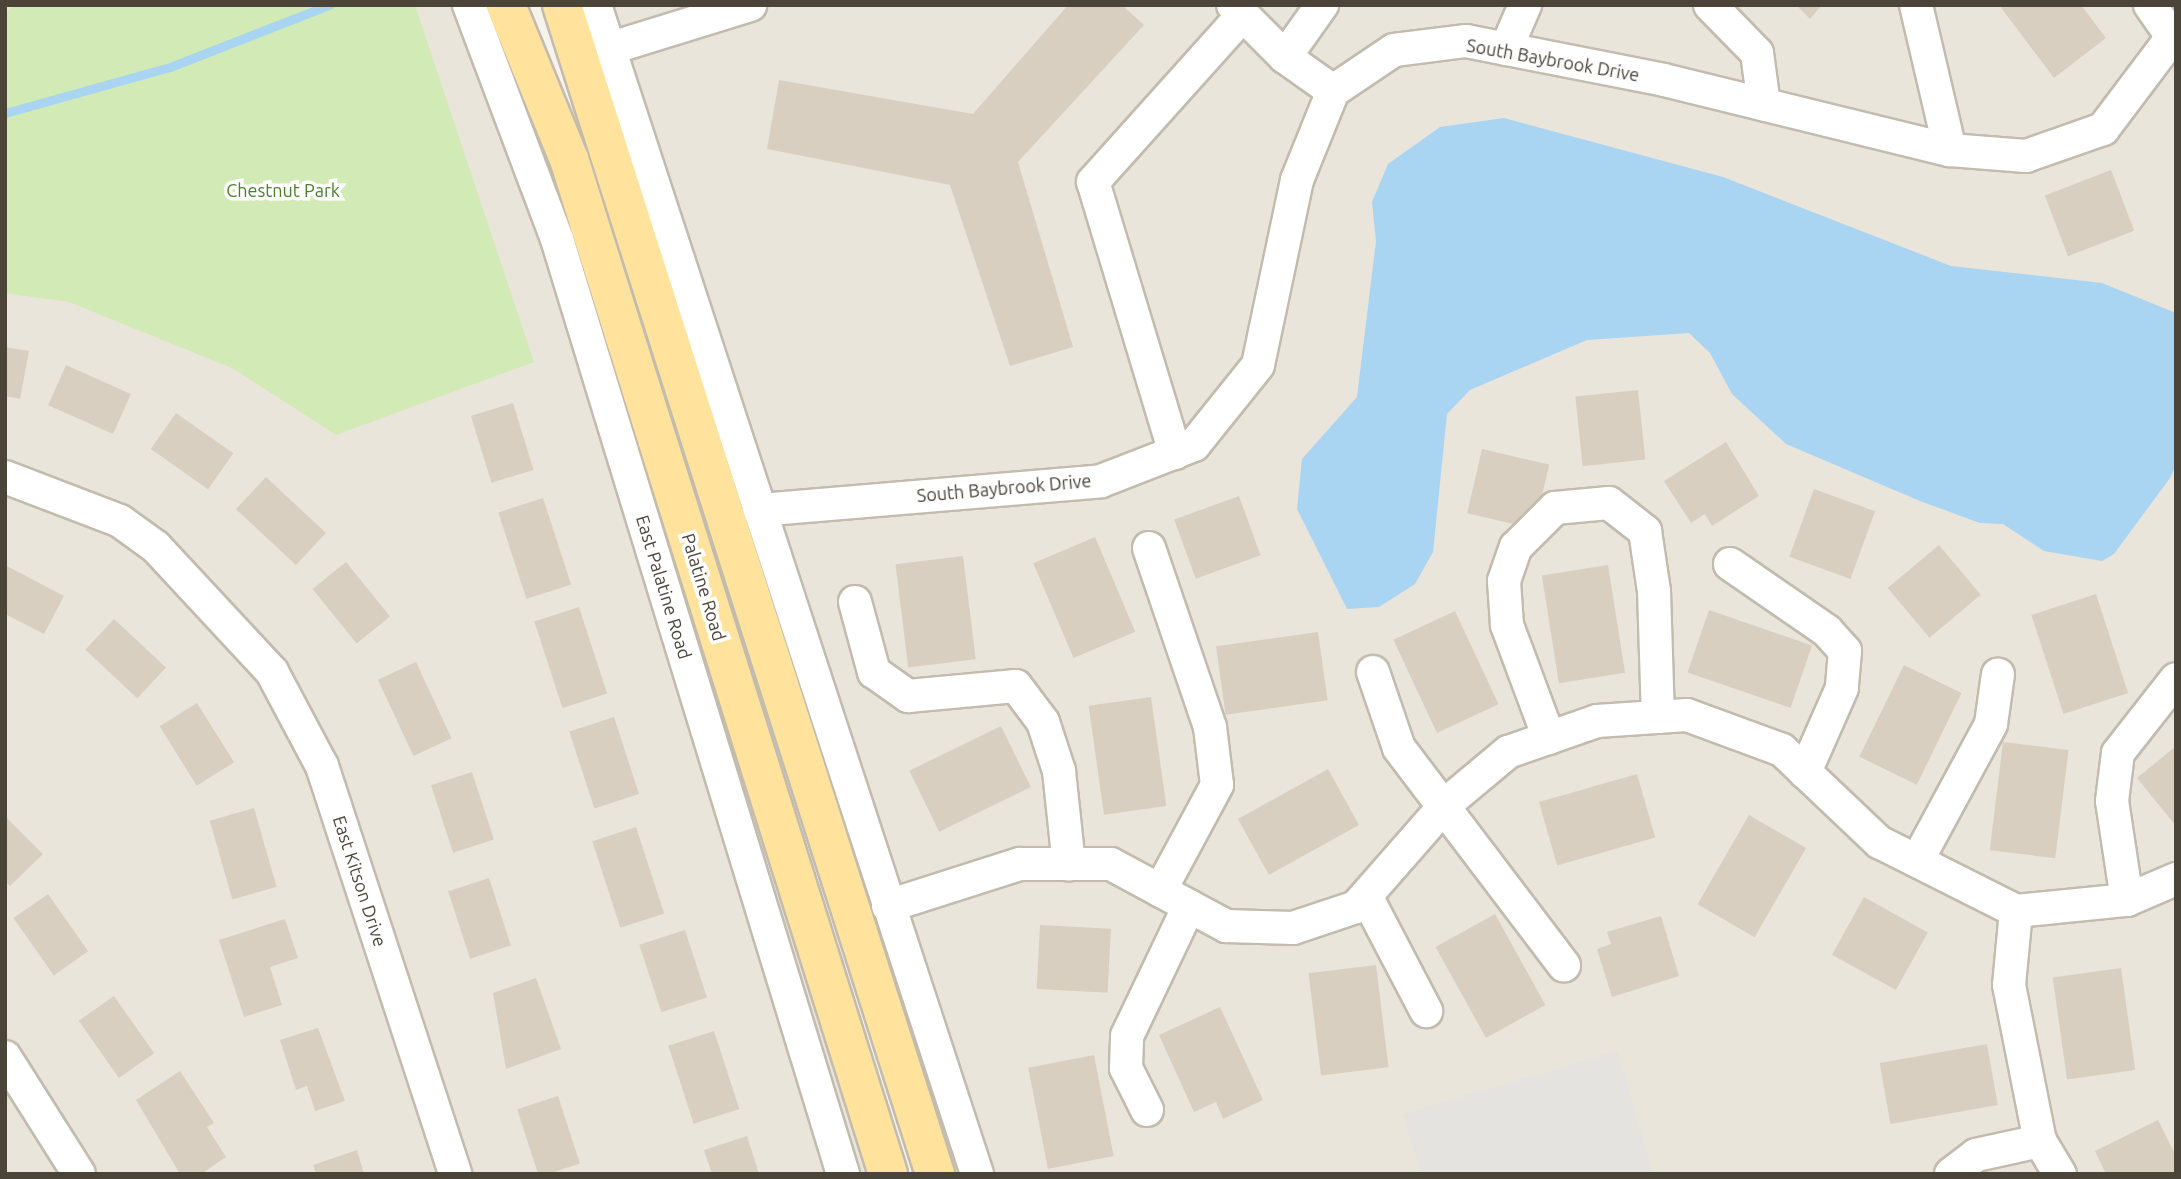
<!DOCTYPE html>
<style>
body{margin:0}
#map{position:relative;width:2181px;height:1179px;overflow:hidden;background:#f6f3ec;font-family:Ubuntu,sans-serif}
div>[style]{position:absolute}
.residential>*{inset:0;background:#eae5da}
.green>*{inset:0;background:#d2eab5}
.parking>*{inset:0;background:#e5e3e0}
.water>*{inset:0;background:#a9d4f2}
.stream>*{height:9px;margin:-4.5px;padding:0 4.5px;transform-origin:4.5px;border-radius:4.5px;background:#a9d4f2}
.building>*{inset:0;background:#d8cfc1;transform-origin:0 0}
.roads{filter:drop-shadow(2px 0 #c2bbae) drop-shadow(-2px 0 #c2bbae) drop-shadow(0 2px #c2bbae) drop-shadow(0 -2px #c2bbae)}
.minor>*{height:32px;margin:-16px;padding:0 16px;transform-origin:16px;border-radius:16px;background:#fff}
.major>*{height:38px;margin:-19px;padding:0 19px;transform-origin:19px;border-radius:19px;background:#ffe39c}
span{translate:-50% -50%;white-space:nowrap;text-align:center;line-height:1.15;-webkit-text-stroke:7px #fff;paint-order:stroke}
.street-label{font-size:18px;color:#4b4439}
.park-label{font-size:18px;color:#4a7f2a}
.frame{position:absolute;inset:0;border:7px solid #4b4439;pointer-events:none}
</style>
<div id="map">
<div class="residential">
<i style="clip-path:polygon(5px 5px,506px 5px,888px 1174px,5px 1174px)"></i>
<i style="clip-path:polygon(595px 5px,2176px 5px,2176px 1174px,977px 1174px)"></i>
</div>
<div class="green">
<i style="clip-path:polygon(14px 5px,415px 5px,534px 362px,336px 435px,234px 369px,69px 302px,5px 293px,5px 14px)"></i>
</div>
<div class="parking">
<i style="clip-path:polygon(1618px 1051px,1653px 1174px,1421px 1174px,1403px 1114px)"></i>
</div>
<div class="water">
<i style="clip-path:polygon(1504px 118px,1723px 177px,1951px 266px,2102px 283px,2176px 313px,2176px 465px,2170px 478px,2114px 554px,2102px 561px,2044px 551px,2003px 524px,1980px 523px,1920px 501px,1786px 444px,1732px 394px,1710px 353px,1689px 333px,1587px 340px,1470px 390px,1447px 414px,1433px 552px,1415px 584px,1379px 607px,1347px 609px,1297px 509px,1302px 459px,1357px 397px,1376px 241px,1372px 202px,1388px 164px,1440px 127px)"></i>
</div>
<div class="stream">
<i style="left:5px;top:113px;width:171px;rotate:-15.6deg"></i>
<i style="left:170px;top:67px;width:171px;rotate:-21.3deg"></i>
</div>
<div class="building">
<i style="clip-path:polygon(1068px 5px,1122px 5px,1144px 25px,1018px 162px,1073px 347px,1010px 366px,950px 185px,767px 149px,779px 80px,973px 114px)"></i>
<i style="clip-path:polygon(1796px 5px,1822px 5px,1810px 19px)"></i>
<i style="clip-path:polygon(1999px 5px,2081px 5px,2106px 38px,2054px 78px)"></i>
<i style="left:2111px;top:170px;width:65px;height:71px;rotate:69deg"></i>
<i style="clip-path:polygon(5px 347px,29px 351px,20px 399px,5px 396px)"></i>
<i style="left:66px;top:365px;width:71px;height:44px;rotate:24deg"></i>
<i style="left:1638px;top:390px;width:70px;height:63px;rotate:84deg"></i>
<i style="left:513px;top:403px;width:70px;height:44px;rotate:73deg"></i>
<i style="left:176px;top:413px;width:70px;height:44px;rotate:35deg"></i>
<i style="clip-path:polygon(1726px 442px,1759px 496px,1712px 526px,1705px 514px,1691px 523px,1664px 481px)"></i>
<i style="left:1482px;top:449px;width:69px;height:66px;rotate:13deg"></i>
<i style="left:266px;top:477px;width:82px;height:44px;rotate:43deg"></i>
<i style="left:1814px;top:489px;width:65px;height:72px;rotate:20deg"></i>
<i style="left:1239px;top:496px;width:63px;height:69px;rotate:70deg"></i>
<i style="left:543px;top:498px;width:91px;height:47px;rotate:72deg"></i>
<i style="left:1095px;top:537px;width:103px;height:67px;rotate:67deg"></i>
<i style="left:1939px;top:545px;width:65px;height:67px;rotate:50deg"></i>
<i style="left:963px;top:556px;width:104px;height:68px;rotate:83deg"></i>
<i style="left:346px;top:562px;width:70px;height:43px;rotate:51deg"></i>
<i style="clip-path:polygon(5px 565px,64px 596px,44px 634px,5px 614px)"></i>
<i style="left:1608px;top:565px;width:109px;height:67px;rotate:81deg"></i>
<i style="left:2096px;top:594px;width:104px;height:68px;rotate:72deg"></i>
<i style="left:579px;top:607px;width:91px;height:47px;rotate:72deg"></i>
<i style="left:1709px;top:610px;width:109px;height:66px;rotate:19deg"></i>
<i style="left:1455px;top:611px;width:103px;height:68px;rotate:65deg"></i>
<i style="left:114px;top:619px;width:71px;height:42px;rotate:43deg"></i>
<i style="left:1318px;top:632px;width:69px;height:103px;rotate:82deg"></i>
<i style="left:416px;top:662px;width:84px;height:42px;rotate:65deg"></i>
<i style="left:1904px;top:665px;width:64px;height:102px;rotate:26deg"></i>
<i style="left:1151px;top:697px;width:110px;height:63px;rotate:82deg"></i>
<i style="left:197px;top:703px;width:70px;height:44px;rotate:58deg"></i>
<i style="left:614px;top:717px;width:81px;height:47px;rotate:72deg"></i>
<i style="left:1001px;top:726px;width:68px;height:102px;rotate:64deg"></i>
<i style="left:2003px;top:742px;width:66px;height:109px;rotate:7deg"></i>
<i style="clip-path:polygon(2176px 746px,2176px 826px,2137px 778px)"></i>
<i style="left:1328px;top:769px;width:64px;height:103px;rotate:61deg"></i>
<i style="left:472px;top:772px;width:71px;height:43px;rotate:72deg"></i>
<i style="left:1637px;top:774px;width:66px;height:102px;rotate:74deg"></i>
<i style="left:254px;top:808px;width:82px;height:46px;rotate:74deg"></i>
<i style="left:1749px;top:815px;width:66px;height:103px;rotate:30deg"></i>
<i style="clip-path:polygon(5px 816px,43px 854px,10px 886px,5px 881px)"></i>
<i style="left:636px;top:827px;width:91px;height:46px;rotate:72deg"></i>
<i style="left:489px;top:878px;width:71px;height:43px;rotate:72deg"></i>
<i style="left:48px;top:894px;width:70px;height:42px;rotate:55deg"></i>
<i style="left:1864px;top:897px;width:73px;height:66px;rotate:29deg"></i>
<i style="left:1495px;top:914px;width:104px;height:68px;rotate:61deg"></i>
<i style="clip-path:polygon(1661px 916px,1679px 976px,1612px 997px,1597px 949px,1611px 944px,1607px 932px)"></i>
<i style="clip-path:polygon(285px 919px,298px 958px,270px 967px,282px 1005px,244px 1017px,219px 940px)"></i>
<i style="left:1040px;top:925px;width:71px;height:64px;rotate:3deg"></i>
<i style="left:685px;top:930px;width:71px;height:48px;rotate:72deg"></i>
<i style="left:1376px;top:965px;width:103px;height:68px;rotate:83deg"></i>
<i style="left:2121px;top:968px;width:103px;height:69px;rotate:82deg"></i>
<i style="clip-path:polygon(536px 978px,561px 1049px,506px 1069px,493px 993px)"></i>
<i style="left:114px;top:996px;width:70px;height:43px;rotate:55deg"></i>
<i style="clip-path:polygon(1220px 1007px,1263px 1100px,1223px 1119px,1216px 1102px,1194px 1112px,1159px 1035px)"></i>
<i style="clip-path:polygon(318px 1028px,345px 1101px,315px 1111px,307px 1086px,296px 1090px,280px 1040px)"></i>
<i style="left:714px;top:1031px;width:82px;height:48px;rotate:72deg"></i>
<i style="left:1987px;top:1044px;width:62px;height:109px;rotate:80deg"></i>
<i style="left:1094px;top:1055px;width:103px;height:67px;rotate:79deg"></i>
<i style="clip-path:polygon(180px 1071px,214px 1123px,207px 1127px,226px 1157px,201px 1174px,180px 1174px,136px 1100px)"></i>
<i style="left:558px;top:1096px;width:71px;height:43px;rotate:72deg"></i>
<i style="clip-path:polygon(2158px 1120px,2176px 1156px,2176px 1174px,2106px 1174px,2095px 1151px)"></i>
<i style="clip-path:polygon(747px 1136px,759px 1174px,712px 1174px,704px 1150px)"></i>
<i style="clip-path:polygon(357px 1150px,364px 1174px,316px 1174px,313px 1165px)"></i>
</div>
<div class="roads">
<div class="minor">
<i style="left:469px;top:5px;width:250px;rotate:69.4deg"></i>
<i style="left:557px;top:239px;width:978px;rotate:72.99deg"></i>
<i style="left:595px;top:5px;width:1230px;rotate:71.9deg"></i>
<i style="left:1233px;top:5px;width:74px;rotate:45deg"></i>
<i style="left:1285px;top:57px;width:59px;rotate:35.3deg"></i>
<i style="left:1710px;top:5px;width:67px;rotate:45.6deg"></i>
<i style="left:1757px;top:53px;width:52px;rotate:82.3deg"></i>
<i style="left:1916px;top:5px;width:149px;rotate:76.8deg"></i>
<i style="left:2150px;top:5px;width:38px;rotate:55deg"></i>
<i style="left:608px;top:49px;width:149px;rotate:-17.2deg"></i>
<i style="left:1506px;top:49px;width:48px;rotate:-66.6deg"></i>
<i style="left:1285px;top:57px;width:64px;rotate:-54.6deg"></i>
<i style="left:1175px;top:453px;width:283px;rotate:-106.8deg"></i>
<i style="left:1093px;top:182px;width:224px;rotate:-48.1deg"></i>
<i style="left:5px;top:477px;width:123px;rotate:20.9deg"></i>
<i style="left:120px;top:521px;width:44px;rotate:35.8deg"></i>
<i style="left:156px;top:547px;width:171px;rotate:47.1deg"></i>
<i style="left:272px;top:672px;width:106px;rotate:62deg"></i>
<i style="left:322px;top:766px;width:429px;rotate:71.9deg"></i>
<i style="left:759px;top:510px;width:343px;rotate:-4.8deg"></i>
<i style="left:1101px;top:481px;width:100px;rotate:-21.2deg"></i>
<i style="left:1194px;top:445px;width:102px;rotate:-51.3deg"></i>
<i style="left:1258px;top:365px;width:189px;rotate:-78.1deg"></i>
<i style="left:1297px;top:180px;width:96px;rotate:-68deg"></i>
<i style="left:1333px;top:91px;width:73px;rotate:-33.9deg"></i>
<i style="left:1394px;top:50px;width:73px;rotate:-7.1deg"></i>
<i style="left:1466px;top:41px;width:202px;rotate:11.1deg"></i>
<i style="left:1664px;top:80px;width:294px;rotate:13.8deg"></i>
<i style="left:1950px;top:150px;width:76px;rotate:4.5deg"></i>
<i style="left:2026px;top:156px;width:82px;rotate:-19.3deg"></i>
<i style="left:2103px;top:129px;width:121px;rotate:-53deg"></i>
<i style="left:1149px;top:548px;width:189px;rotate:71.2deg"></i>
<i style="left:1210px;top:727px;width:58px;rotate:83.1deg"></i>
<i style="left:1217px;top:785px;width:120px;rotate:118.3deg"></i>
<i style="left:1730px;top:564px;width:118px;rotate:34.6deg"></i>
<i style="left:1827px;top:631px;width:27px;rotate:48deg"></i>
<i style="left:1845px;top:651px;width:37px;rotate:95deg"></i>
<i style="left:1842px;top:688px;width:92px;rotate:113.8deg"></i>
<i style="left:855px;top:602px;width:73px;rotate:74.8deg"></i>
<i style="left:874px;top:672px;width:42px;rotate:35.2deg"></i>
<i style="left:908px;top:696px;width:108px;rotate:-5.3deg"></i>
<i style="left:1016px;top:686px;width:45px;rotate:53.1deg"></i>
<i style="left:1043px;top:722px;width:52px;rotate:71.9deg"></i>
<i style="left:1059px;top:771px;width:94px;rotate:83.9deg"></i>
<i style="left:1373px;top:672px;width:80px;rotate:71.1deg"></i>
<i style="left:1399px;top:748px;width:273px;rotate:52.8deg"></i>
<i style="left:1549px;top:738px;width:121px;rotate:-110.4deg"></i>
<i style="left:1507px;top:625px;width:44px;rotate:-93.9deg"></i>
<i style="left:1504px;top:581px;width:36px;rotate:-71deg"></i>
<i style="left:1516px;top:547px;width:55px;rotate:-45deg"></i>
<i style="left:1555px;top:508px;width:54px;rotate:-5.3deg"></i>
<i style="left:1609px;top:503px;width:46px;rotate:37.9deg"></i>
<i style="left:1645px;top:531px;width:61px;rotate:81.5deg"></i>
<i style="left:1654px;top:591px;width:126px;rotate:88.2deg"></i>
<i style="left:1917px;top:861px;width:156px;rotate:-61.6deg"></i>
<i style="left:1991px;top:724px;width:50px;rotate:-82deg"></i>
<i style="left:1366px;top:896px;width:130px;rotate:62.4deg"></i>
<i style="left:2127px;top:900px;width:100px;rotate:-98.6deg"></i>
<i style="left:2112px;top:801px;width:48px;rotate:-82.9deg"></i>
<i style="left:2118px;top:753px;width:94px;rotate:-51.9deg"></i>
<i style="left:888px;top:906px;width:139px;rotate:-17.7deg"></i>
<i style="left:1020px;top:864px;width:91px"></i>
<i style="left:1111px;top:864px;width:131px;rotate:28.3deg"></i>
<i style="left:1226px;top:926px;width:67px;rotate:1.7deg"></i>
<i style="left:1293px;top:928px;width:66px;rotate:-18.4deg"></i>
<i style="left:1356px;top:907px;width:138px;rotate:-48.8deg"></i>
<i style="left:1447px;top:803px;width:80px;rotate:-39.9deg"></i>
<i style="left:1508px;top:752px;width:94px;rotate:-19.2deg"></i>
<i style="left:1597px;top:721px;width:90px;rotate:-3.8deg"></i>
<i style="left:1687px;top:715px;width:101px;rotate:20.2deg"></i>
<i style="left:1782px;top:750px;width:134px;rotate:43.5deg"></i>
<i style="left:1879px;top:842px;width:153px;rotate:26.7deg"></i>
<i style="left:2016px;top:911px;width:112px;rotate:-5.7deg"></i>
<i style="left:2127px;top:900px;width:53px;rotate:-23.2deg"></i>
<i style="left:2016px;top:911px;width:74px;rotate:95.4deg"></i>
<i style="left:2009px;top:985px;width:159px;rotate:78.8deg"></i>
<i style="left:2040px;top:1141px;width:39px;rotate:59deg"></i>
<i style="left:5px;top:1057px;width:138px;rotate:57.7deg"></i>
<i style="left:1147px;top:1110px;width:47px;rotate:-116.6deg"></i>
<i style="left:1126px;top:1068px;width:32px;rotate:-88deg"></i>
<i style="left:1127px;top:1036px;width:144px;rotate:-64.5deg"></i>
<i style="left:1951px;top:1174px;width:31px;rotate:-37deg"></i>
<i style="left:1976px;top:1155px;width:66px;rotate:-12.3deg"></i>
</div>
<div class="major">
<i style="left:506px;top:5px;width:166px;rotate:67.8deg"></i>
<i style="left:569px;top:159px;width:1064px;rotate:72.55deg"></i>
<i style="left:562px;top:5px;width:1227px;rotate:72.3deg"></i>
</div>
</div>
<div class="street-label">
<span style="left:1553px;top:60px;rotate:10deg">South Baybrook Drive</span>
<span style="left:1004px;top:488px;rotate:-5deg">South Baybrook Drive</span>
<span style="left:664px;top:587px;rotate:73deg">East Palatine Road</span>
<span style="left:704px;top:587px;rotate:73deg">Palatine Road</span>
<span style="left:360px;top:881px;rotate:72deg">East Kitson Drive</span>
</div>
<div class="park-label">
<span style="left:283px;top:190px">Chestnut Park</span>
</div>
<div class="frame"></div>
</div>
